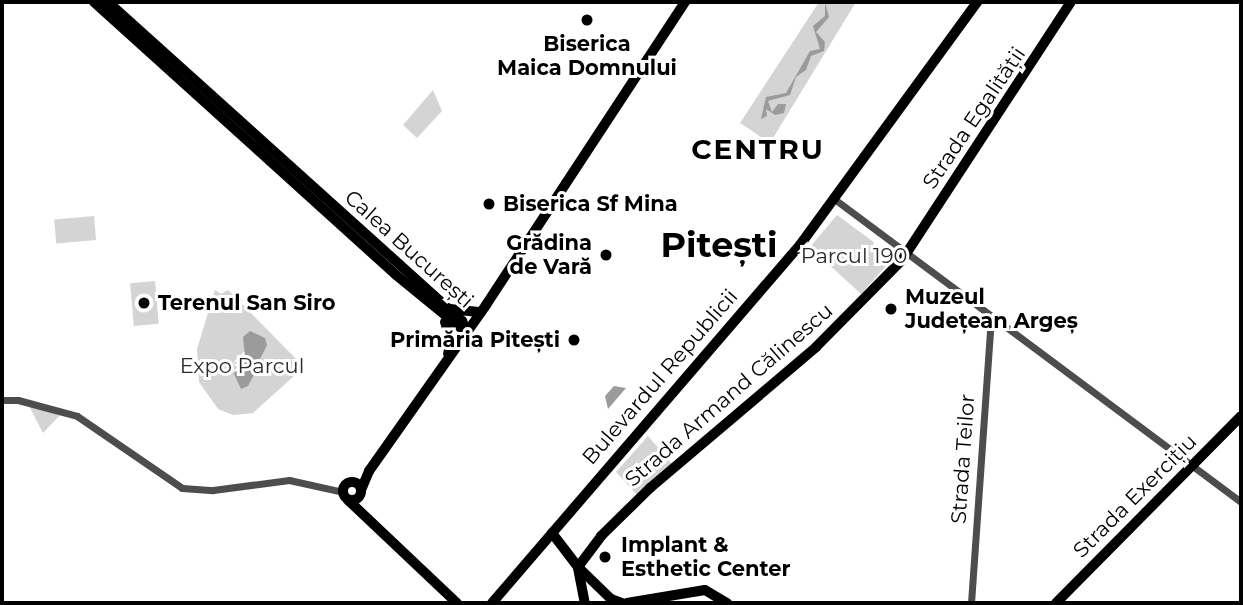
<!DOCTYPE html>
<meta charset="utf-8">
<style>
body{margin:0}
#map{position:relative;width:1243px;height:605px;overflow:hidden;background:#fff;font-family:Montserrat,sans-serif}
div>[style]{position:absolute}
.green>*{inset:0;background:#d4d4d4;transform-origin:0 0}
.water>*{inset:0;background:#9b9b9b}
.minor>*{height:7px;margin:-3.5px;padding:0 3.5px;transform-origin:3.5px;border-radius:3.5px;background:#4d4d4d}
.major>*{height:10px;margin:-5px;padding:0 5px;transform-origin:5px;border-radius:5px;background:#000}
.major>.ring{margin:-5px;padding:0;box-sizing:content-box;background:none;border:10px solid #000;border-radius:50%}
.dots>*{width:19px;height:19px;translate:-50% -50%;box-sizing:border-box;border:4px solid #fff;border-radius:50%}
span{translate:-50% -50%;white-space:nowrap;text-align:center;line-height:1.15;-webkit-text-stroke:6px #fff;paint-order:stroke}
.poi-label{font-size:21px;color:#000;font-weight:700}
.left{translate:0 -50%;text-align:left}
.right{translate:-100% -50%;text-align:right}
.street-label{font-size:21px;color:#000}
.park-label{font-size:21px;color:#2b2b2b}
.district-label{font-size:28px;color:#000;font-weight:700;letter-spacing:2px}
.town-label{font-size:35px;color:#000;font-weight:700}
.frame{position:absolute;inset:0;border:4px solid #000;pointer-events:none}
</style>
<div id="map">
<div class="green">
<i style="clip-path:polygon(819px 2px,856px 2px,770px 143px,740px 123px)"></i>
<i style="clip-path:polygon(433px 90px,442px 111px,417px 138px,403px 125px)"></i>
<i style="clip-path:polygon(837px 215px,894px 257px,861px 294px,810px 247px)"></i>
<i style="left:94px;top:216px;width:24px;height:40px;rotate:85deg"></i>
<i style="left:155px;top:281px;width:43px;height:25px;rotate:85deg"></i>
<i style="clip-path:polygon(215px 290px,221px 294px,228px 290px,304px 367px,253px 413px,233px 415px,218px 409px,199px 382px,197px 349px)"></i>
<i style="clip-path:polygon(27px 402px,64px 411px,43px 433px)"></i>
<i style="clip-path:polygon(648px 436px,672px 464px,638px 496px,616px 472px)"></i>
</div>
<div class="water">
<i style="clip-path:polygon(825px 2px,829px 17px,816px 32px,825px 42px,824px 51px,811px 56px,806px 70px,796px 77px,790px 95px,768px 101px,772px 112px,778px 104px,786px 104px,784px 113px,775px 115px,766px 109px,767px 116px,761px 119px,766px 97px,786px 93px,810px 51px,820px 49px,813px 26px,825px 16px)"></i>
<i style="clip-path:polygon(250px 331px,265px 338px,267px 345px,260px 359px,252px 362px,255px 373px,248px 386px,241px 389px,234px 374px,245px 358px,243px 337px)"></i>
<i style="clip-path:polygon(614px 386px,626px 388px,608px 409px,605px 396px)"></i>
</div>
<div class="minor">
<i style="left:833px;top:198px;width:509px;rotate:36.69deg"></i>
<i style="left:2px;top:400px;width:16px"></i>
<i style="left:18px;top:400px;width:61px;rotate:15.2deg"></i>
<i style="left:77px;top:416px;width:127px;rotate:34.4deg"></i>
<i style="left:182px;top:488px;width:31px;rotate:4deg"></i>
<i style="left:213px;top:490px;width:77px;rotate:-7.5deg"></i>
<i style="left:289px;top:480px;width:55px;rotate:12.5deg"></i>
<i style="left:971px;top:603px;width:288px;rotate:-86deg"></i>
</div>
<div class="major">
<i style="left:94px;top:2px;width:407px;rotate:42.1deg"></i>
<i style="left:396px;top:275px;width:90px;rotate:39.2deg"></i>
<i style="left:108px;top:2px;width:477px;rotate:42deg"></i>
<i style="left:462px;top:321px;width:12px;rotate:70deg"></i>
<i style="left:450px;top:309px;width:31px;rotate:6deg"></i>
<i style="left:445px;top:322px;width:19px;rotate:72deg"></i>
<i style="left:451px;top:340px;width:14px;rotate:102deg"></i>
<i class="ring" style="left:343px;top:482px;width:8px;height:8px"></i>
<i style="left:361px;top:490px;width:21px;rotate:-67deg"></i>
<i style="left:369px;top:471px;width:203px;rotate:-54.8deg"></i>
<i style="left:486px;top:305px;width:363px;rotate:-56.7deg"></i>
<i style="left:348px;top:500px;width:150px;rotate:43.4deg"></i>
<i style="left:552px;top:533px;width:43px;rotate:52.6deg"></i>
<i style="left:578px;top:567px;width:46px;rotate:44.1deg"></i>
<i style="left:611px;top:599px;width:12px;rotate:20deg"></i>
<i style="left:578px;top:567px;width:39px;rotate:-53deg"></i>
<i style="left:601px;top:536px;width:69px;rotate:-44.4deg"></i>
<i style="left:650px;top:488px;width:218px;rotate:-40.3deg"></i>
<i style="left:816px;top:347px;width:122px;rotate:-45.3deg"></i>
<i style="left:902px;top:260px;width:308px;rotate:-56.8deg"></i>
<i style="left:578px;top:568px;width:36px;rotate:79deg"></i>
<i style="left:492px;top:603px;width:472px;rotate:-49.3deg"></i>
<i style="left:800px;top:245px;width:301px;rotate:-53.9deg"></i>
<i style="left:627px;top:603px;width:79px;rotate:-9.5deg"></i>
<i style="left:705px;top:590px;width:26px;rotate:31deg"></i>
<i style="left:1056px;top:603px;width:263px;rotate:-45.3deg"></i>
</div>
<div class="dots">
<i style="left:587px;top:20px;background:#000"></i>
<i style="left:489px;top:204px;background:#000"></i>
<i style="left:606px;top:255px;background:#000"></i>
<i style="left:144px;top:303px;background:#000"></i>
<i style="left:891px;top:309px;background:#000"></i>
<i style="left:574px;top:340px;background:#000"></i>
<i style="left:605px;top:557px;background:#000"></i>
</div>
<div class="poi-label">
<span style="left:587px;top:56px">Biserica<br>Maica Domnului</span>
<span class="left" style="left:503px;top:204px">Biserica Sf Mina</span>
<span class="right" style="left:592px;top:255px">Grădina<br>de Vară</span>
<span class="left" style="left:905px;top:309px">Muzeul<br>Județean Argeș</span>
<span class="left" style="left:158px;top:303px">Terenul San Siro</span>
<span class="right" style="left:560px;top:340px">Primăria Pitești</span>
<span class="left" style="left:621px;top:557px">Implant &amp;<br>Esthetic Center</span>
</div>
<div class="street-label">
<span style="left:974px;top:118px;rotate:-56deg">Strada Egalității</span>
<span style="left:409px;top:249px;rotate:42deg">Calea București</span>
<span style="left:660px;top:377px;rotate:-49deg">Bulevardul Republicii</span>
<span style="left:729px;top:395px;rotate:-41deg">Strada Armand Călinescu</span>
<span style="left:963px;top:459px;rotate:-86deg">Strada Teilor</span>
<span style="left:1135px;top:496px;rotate:-45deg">Strada Exercițiu</span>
</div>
<div class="park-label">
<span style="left:854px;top:256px">Parcul 190</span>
<span style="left:242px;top:366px">Expo Parcul</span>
</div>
<div class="district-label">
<span style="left:758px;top:149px">CENTRU</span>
</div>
<div class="town-label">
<span style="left:719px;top:245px">Pitești</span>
</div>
<div class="frame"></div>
</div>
